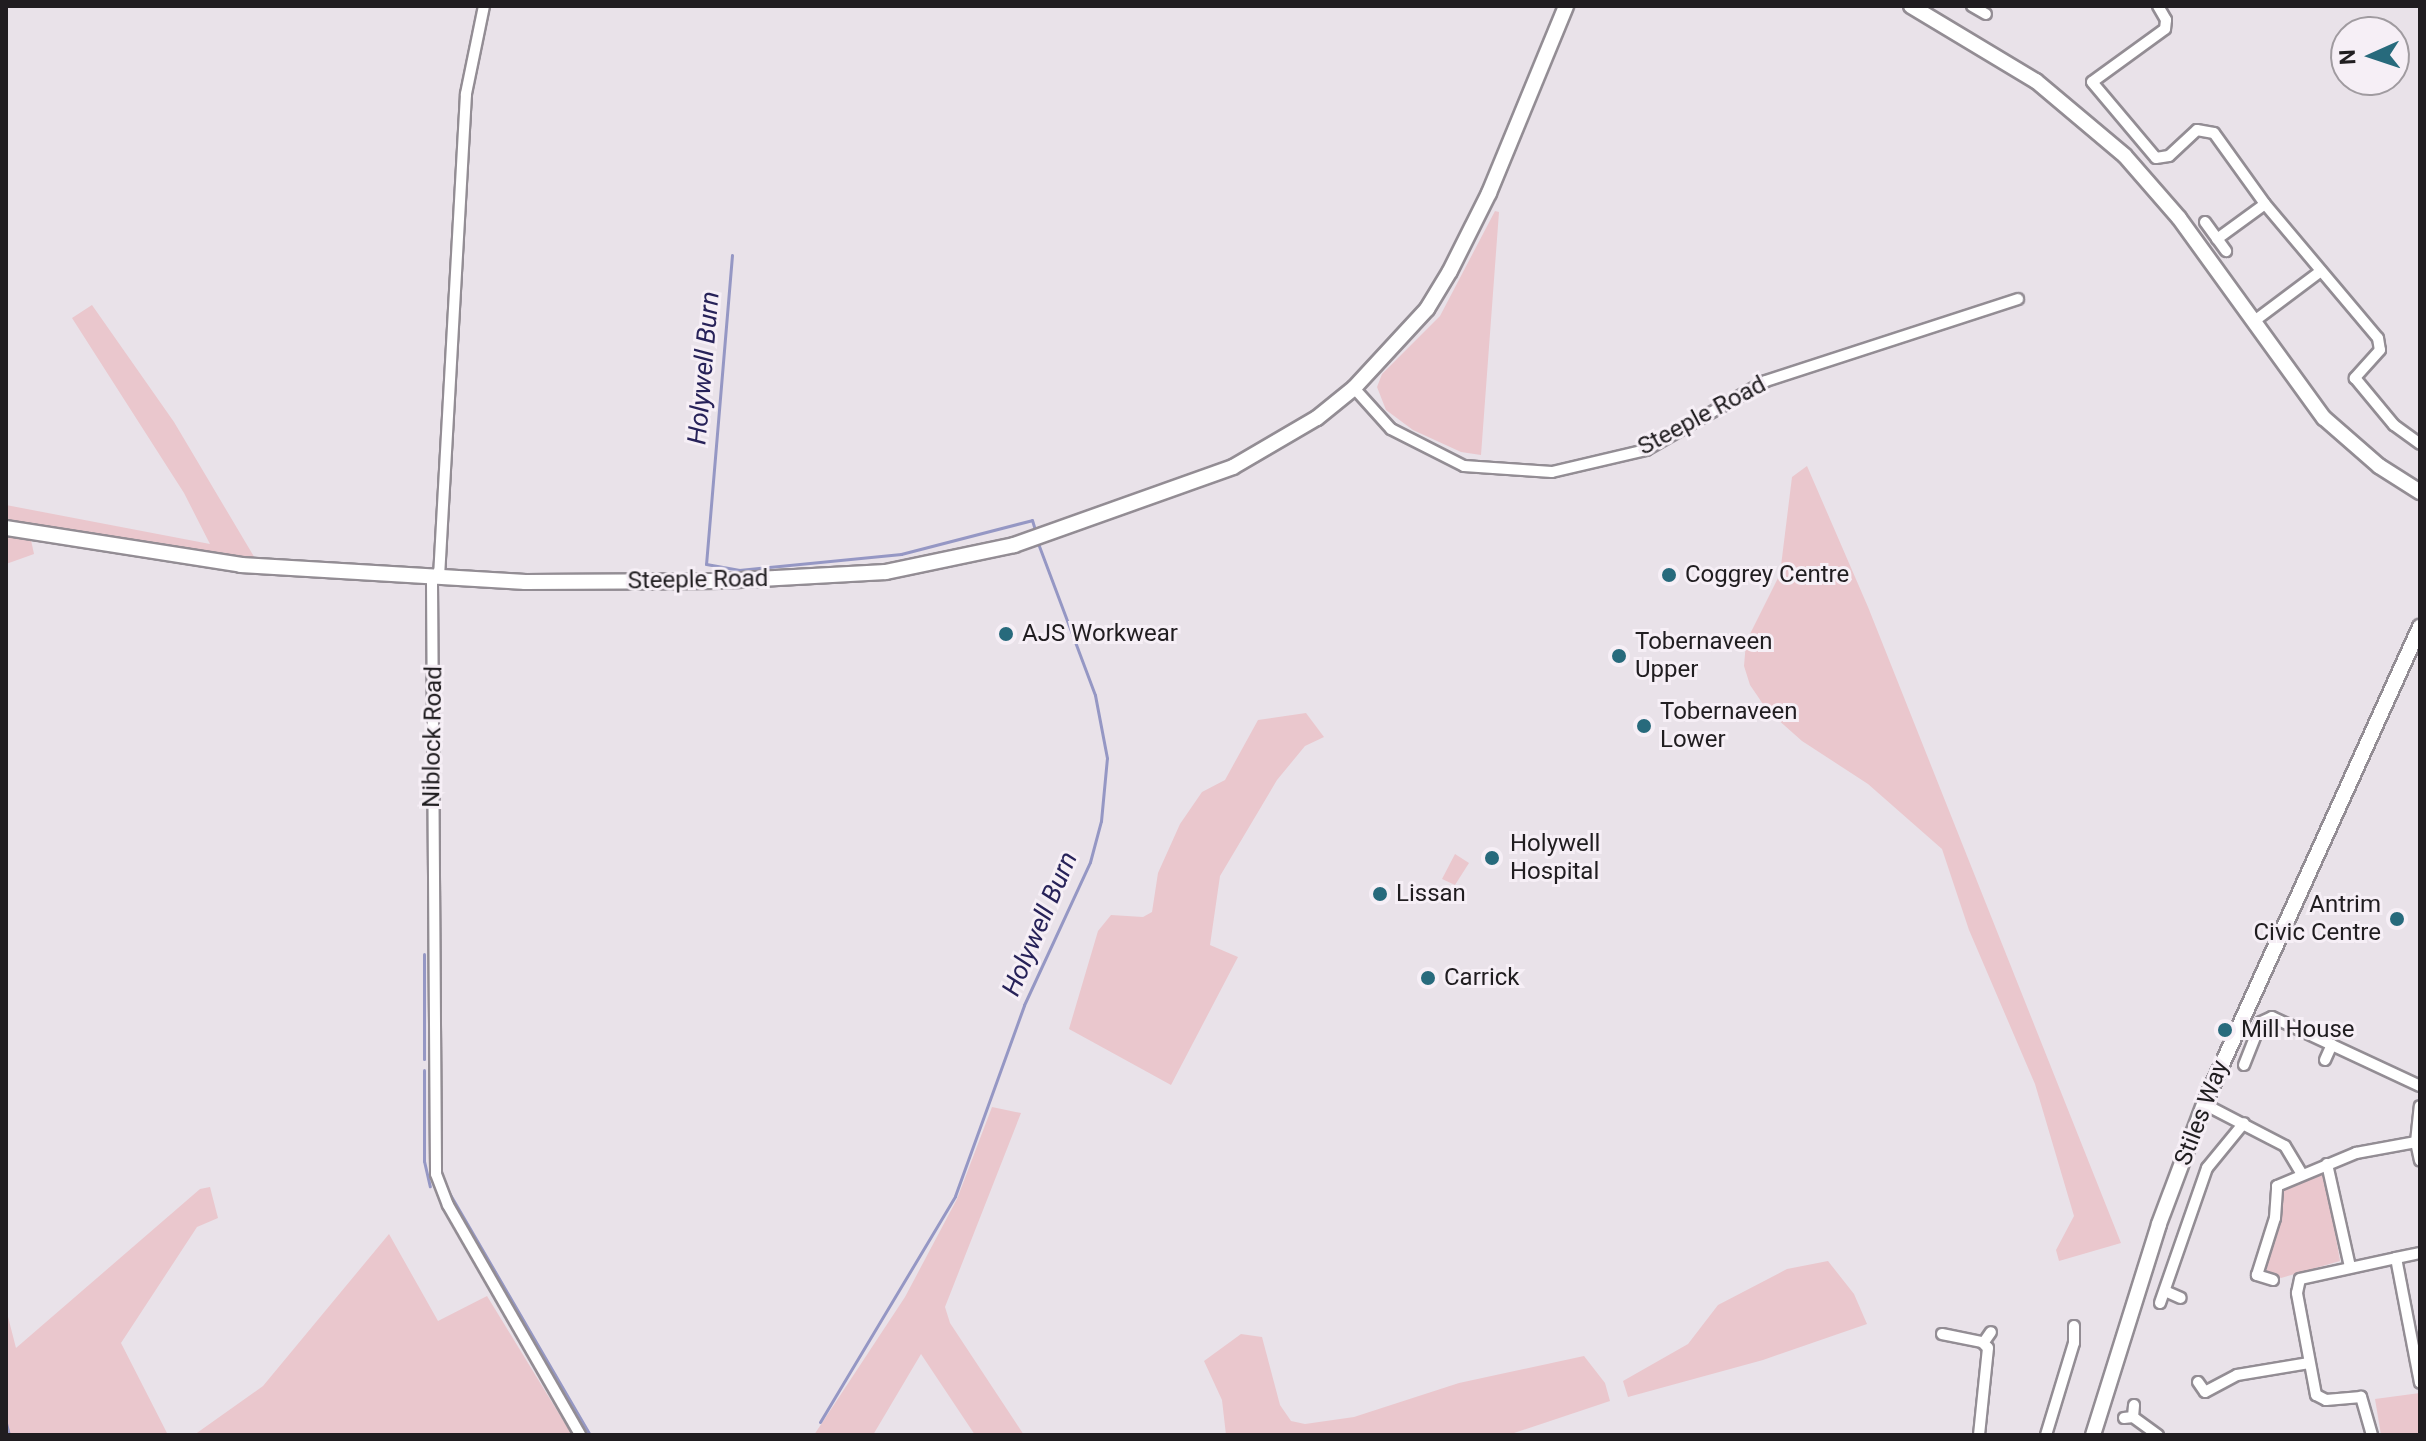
<!DOCTYPE html>
<style>
body{margin:0}
#map{position:relative;width:2426px;height:1441px;overflow:hidden;background:#e9e2e9;font-family:Roboto,sans-serif}
div>[style]{position:absolute}
.green>*{inset:0;background:#eac7cd}
.stream>*{height:3px;margin:-1.5px;padding:0 1.5px;transform-origin:1.5px;border-radius:1.5px;background:#9597c4}
.roads{filter:drop-shadow(2px 0 #938d94) drop-shadow(-2px 0 #938d94) drop-shadow(0 2px #938d94) drop-shadow(0 -2px #938d94)}
.street>*{height:10px;margin:-5px;padding:0 5px;transform-origin:5px;border-radius:5px;background:#fff}
.secondary>*{height:14px;margin:-7px;padding:0 7px;transform-origin:7px;border-radius:7px;background:#fff}
.dots>*{width:22px;height:22px;translate:-50% -50%;box-sizing:border-box;border:4px solid #f6eff6;border-radius:50%}
span{translate:-50% -50%;white-space:nowrap;text-align:center;line-height:1.15;-webkit-text-stroke:6px #f6eff6;paint-order:stroke}
.street-label{font-size:24px;color:#201d20}
.poi-label{font-size:24px;color:#201d20}
.left{translate:0 -50%;text-align:left}
.right{translate:-100% -50%;text-align:right}
.water-label{font-size:26px;color:#272259;font-style:italic}
.frame{position:absolute;inset:0;border:8px solid #201d20;pointer-events:none}
.north{position:absolute;left:2330px;top:16px;width:80px;height:80px;box-sizing:border-box;background:#f6eff6;border:2px solid #a09ba0;border-radius:50%;rotate:267deg;font-size:22px;font-weight:700;line-height:32px;text-align:center;color:#201d20}
.north::after{content:'';display:block;margin:auto;width:28px;height:36px;background:#276a7c;clip-path:polygon(50% 0,100% 100%,50% 72%,0 100%)}
</style>
<div id="map">
<div class="green">
<i style="clip-path:polygon(1495px 211px,1499px 212px,1481px 455px,1461px 452px,1413px 430px,1386px 410px,1377px 387px,1382px 374px,1440px 316px)"></i>
<i style="clip-path:polygon(92px 305px,174px 422px,256px 560px,6px 521px,6px 505px,210px 544px,184px 493px,72px 318px)"></i>
<i style="clip-path:polygon(1807px 466px,1868px 607px,2121px 1243px,2059px 1261px,2056px 1250px,2074px 1216px,2035px 1084px,1969px 930px,1942px 849px,1868px 784px,1802px 741px,1767px 710px,1750px 685px,1744px 666px,1746px 642px,1780px 574px,1792px 477px)"></i>
<i style="clip-path:polygon(6px 536px,31px 540px,34px 554px,6px 564px)"></i>
<i style="clip-path:polygon(1306px 713px,1324px 737px,1305px 746px,1277px 780px,1220px 876px,1210px 945px,1238px 957px,1171px 1085px,1069px 1029px,1098px 931px,1111px 915px,1143px 917px,1152px 912px,1158px 873px,1180px 824px,1202px 792px,1225px 780px,1258px 720px)"></i>
<i style="clip-path:polygon(1455px 854px,1469px 863px,1455px 885px,1442px 879px)"></i>
<i style="clip-path:polygon(992px 1107px,1021px 1113px,945px 1307px,950px 1323px,1024px 1435px,975px 1435px,921px 1354px,873px 1435px,814px 1435px,905px 1297px,957px 1199px)"></i>
<i style="clip-path:polygon(2320px 1173px,2325px 1174px,2340px 1261px,2281px 1278px,2267px 1271px,2265px 1263px,2282px 1214px,2278px 1191px)"></i>
<i style="clip-path:polygon(210px 1187px,218px 1218px,197px 1227px,121px 1343px,168px 1435px,6px 1434px,6px 1309px,16px 1348px,200px 1189px)"></i>
<i style="clip-path:polygon(389px 1234px,438px 1321px,487px 1296px,572px 1435px,194px 1435px,263px 1386px)"></i>
<i style="clip-path:polygon(1828px 1261px,1854px 1294px,1867px 1324px,1763px 1360px,1628px 1397px,1623px 1381px,1688px 1344px,1718px 1305px,1787px 1269px)"></i>
<i style="clip-path:polygon(1241px 1334px,1262px 1337px,1280px 1405px,1291px 1421px,1305px 1424px,1354px 1417px,1459px 1383px,1584px 1356px,1605px 1383px,1610px 1401px,1508px 1435px,1226px 1435px,1222px 1400px,1204px 1361px)"></i>
<i style="clip-path:polygon(2420px 1393px,2420px 1435px,2381px 1435px,2375px 1399px)"></i>
</div>
<div class="stream">
<i style="left:732px;top:255px;width:310px;rotate:94.8deg"></i>
<i style="left:706px;top:564px;width:34px;rotate:10deg"></i>
<i style="left:739px;top:570px;width:163px;rotate:-5.6deg"></i>
<i style="left:901px;top:554px;width:135px;rotate:-14.5deg"></i>
<i style="left:1032px;top:520px;width:14px;rotate:73deg"></i>
<i style="left:424px;top:1059px;width:105px;rotate:-90deg"></i>
<i style="left:424px;top:1070px;width:91px;rotate:90deg"></i>
<i style="left:424px;top:1161px;width:26px;rotate:77deg"></i>
<i style="left:448px;top:1191px;width:282px;rotate:59.8deg"></i>
<i style="left:820px;top:1422px;width:263px;rotate:-59.1deg"></i>
<i style="left:955px;top:1196px;width:203px;rotate:-70.1deg"></i>
<i style="left:1024px;top:1005px;width:157px;rotate:-65.2deg"></i>
<i style="left:1090px;top:862px;width:42px;rotate:-75deg"></i>
<i style="left:1101px;top:821px;width:63px;rotate:-84.6deg"></i>
<i style="left:1107px;top:758px;width:64px;rotate:-100.8deg"></i>
<i style="left:1095px;top:695px;width:165px;rotate:-110.6deg"></i>
<i style="left:6px;top:1423px;width:12px;rotate:76deg"></i>
</div>
<div class="roads">
<div class="street">
<i style="left:484px;top:6px;width:90px;rotate:101.6deg"></i>
<i style="left:466px;top:94px;width:478px;rotate:93.2deg"></i>
<i style="left:439px;top:571px;width:13px;rotate:122deg"></i>
<i style="left:432px;top:582px;width:592px;rotate:89.61deg"></i>
<i style="left:436px;top:1174px;width:33px;rotate:69deg"></i>
<i style="left:448px;top:1205px;width:265px;rotate:60.1deg"></i>
<i style="left:1972px;top:6px;width:16px;rotate:30deg"></i>
<i style="left:2158px;top:6px;width:16px;rotate:60deg"></i>
<i style="left:2166px;top:20px;width:9px;rotate:96deg"></i>
<i style="left:2165px;top:29px;width:90px;rotate:144deg"></i>
<i style="left:2092px;top:82px;width:99px;rotate:49.9deg"></i>
<i style="left:2156px;top:158px;width:13px;rotate:-9deg"></i>
<i style="left:2169px;top:156px;width:38px;rotate:-43deg"></i>
<i style="left:2197px;top:130px;width:17px;rotate:10deg"></i>
<i style="left:2214px;top:133px;width:87px;rotate:54.3deg"></i>
<i style="left:2265px;top:204px;width:175px;rotate:49.9deg"></i>
<i style="left:2378px;top:338px;width:12px;rotate:81deg"></i>
<i style="left:2380px;top:350px;width:38px;rotate:132deg"></i>
<i style="left:2355px;top:378px;width:61px;rotate:50.3deg"></i>
<i style="left:2394px;top:425px;width:32px;rotate:36deg"></i>
<i style="left:2205px;top:222px;width:36px;rotate:54deg"></i>
<i style="left:2217px;top:239px;width:59px;rotate:-36.1deg"></i>
<i style="left:2253px;top:322px;width:85px;rotate:-36.9deg"></i>
<i style="left:1354px;top:388px;width:55px;rotate:47.9deg"></i>
<i style="left:1391px;top:429px;width:82px;rotate:26.9deg"></i>
<i style="left:1464px;top:466px;width:88px;rotate:3.9deg"></i>
<i style="left:1552px;top:472px;width:97px;rotate:-13.2deg"></i>
<i style="left:1646px;top:450px;width:138px;rotate:-29.9deg"></i>
<i style="left:1766px;top:381px;width:265px;rotate:-18deg"></i>
<i style="left:2325px;top:1060px;width:17px;rotate:-66deg"></i>
<i style="left:2244px;top:1065px;width:46px;rotate:-68.4deg"></i>
<i style="left:2261px;top:1022px;width:12px;rotate:-24deg"></i>
<i style="left:2272px;top:1017px;width:163px;rotate:25deg"></i>
<i style="left:2204px;top:1104px;width:91px;rotate:27.4deg"></i>
<i style="left:2285px;top:1146px;width:31px;rotate:59deg"></i>
<i style="left:2416px;top:1142px;width:19px;rotate:78deg"></i>
<i style="left:2327px;top:1164px;width:106px;rotate:77.4deg"></i>
<i style="left:2396px;top:1258px;width:25px;rotate:-12deg"></i>
<i style="left:2273px;top:1280px;width:17px;rotate:-163deg"></i>
<i style="left:2257px;top:1275px;width:60px;rotate:-72.5deg"></i>
<i style="left:2275px;top:1218px;width:32px;rotate:-86deg"></i>
<i style="left:2277px;top:1186px;width:86px;rotate:-22.7deg"></i>
<i style="left:2356px;top:1153px;width:61px;rotate:-10.4deg"></i>
<i style="left:2416px;top:1142px;width:36px;rotate:-84deg"></i>
<i style="left:2165px;top:1291px;width:17px;rotate:24deg"></i>
<i style="left:2160px;top:1303px;width:143px;rotate:-70.8deg"></i>
<i style="left:2207px;top:1168px;width:58px;rotate:-50.6deg"></i>
<i style="left:1942px;top:1334px;width:41px;rotate:11.3deg"></i>
<i style="left:1982px;top:1342px;width:8px;rotate:45deg"></i>
<i style="left:1988px;top:1348px;width:87px;rotate:95.9deg"></i>
<i style="left:1984px;top:1342px;width:12px;rotate:-55deg"></i>
<i style="left:2198px;top:1382px;width:12px;rotate:55deg"></i>
<i style="left:2205px;top:1392px;width:36px;rotate:-28deg"></i>
<i style="left:2237px;top:1375px;width:73px;rotate:-9.5deg"></i>
<i style="left:2133px;top:1417px;width:31px;rotate:36deg"></i>
<i style="left:2124px;top:1418px;width:9px;rotate:-6deg"></i>
<i style="left:2133px;top:1417px;width:12px;rotate:-85deg"></i>
<i style="left:2046px;top:1435px;width:96px;rotate:-73.1deg"></i>
<i style="left:2074px;top:1343px;width:17px;rotate:-90deg"></i>
<i style="left:2372px;top:1435px;width:40px;rotate:-106deg"></i>
<i style="left:2361px;top:1397px;width:35px;rotate:175deg"></i>
<i style="left:2326px;top:1400px;width:11px;rotate:-153deg"></i>
<i style="left:2316px;top:1395px;width:104px;rotate:-100.6deg"></i>
<i style="left:2297px;top:1293px;width:14px;rotate:-78deg"></i>
<i style="left:2300px;top:1279px;width:98px;rotate:-12.3deg"></i>
<i style="left:2396px;top:1258px;width:127px;rotate:79.1deg"></i>
</div>
<div class="secondary">
<i style="left:1911px;top:6px;width:146px;rotate:31deg"></i>
<i style="left:2036px;top:81px;width:116px;rotate:40.1deg"></i>
<i style="left:2125px;top:156px;width:82px;rotate:48.9deg"></i>
<i style="left:2179px;top:218px;width:247px;rotate:54.1deg"></i>
<i style="left:2324px;top:418px;width:73px;rotate:41.1deg"></i>
<i style="left:2379px;top:466px;width:49px;rotate:32.4deg"></i>
<i style="left:6px;top:528px;width:238px;rotate:8.9deg"></i>
<i style="left:241px;top:565px;width:285px;rotate:3.4deg"></i>
<i style="left:525px;top:582px;width:198px;rotate:-0.3deg"></i>
<i style="left:723px;top:581px;width:163px;rotate:-3.2deg"></i>
<i style="left:886px;top:572px;width:131px;rotate:-11.9deg"></i>
<i style="left:1014px;top:545px;width:232px;rotate:-19.6deg"></i>
<i style="left:1233px;top:467px;width:97px;rotate:-30.3deg"></i>
<i style="left:1317px;top:418px;width:48px;rotate:-39deg"></i>
<i style="left:1354px;top:388px;width:108px;rotate:-47.3deg"></i>
<i style="left:1427px;top:309px;width:44px;rotate:-58.8deg"></i>
<i style="left:1450px;top:271px;width:87px;rotate:-63.4deg"></i>
<i style="left:1489px;top:193px;width:202px;rotate:-67.6deg"></i>
<i style="left:2093px;top:1435px;width:221px;rotate:-72.6deg"></i>
<i style="left:2159px;top:1224px;width:128px;rotate:-69.4deg"></i>
<i style="left:2204px;top:1104px;width:524px;rotate:-65.64deg"></i>
</div>
</div>
<div class="dots">
<i style="left:1669px;top:575px;background:#276a7c"></i>
<i style="left:1006px;top:634px;background:#276a7c"></i>
<i style="left:1619px;top:656px;background:#276a7c"></i>
<i style="left:1644px;top:726px;background:#276a7c"></i>
<i style="left:1492px;top:858px;background:#276a7c"></i>
<i style="left:1380px;top:894px;background:#276a7c"></i>
<i style="left:2397px;top:919px;background:#276a7c"></i>
<i style="left:1428px;top:978px;background:#276a7c"></i>
<i style="left:2225px;top:1030px;background:#276a7c"></i>
</div>
<div class="street-label">
<span style="left:1702px;top:416px;rotate:-28deg">Steeple Road</span>
<span style="left:698px;top:580px;rotate:-1deg">Steeple Road</span>
<span style="left:433px;top:737px;rotate:-89deg">Niblock Road</span>
<span style="left:2202px;top:1113px;rotate:-69deg">Stiles Way</span>
</div>
<div class="poi-label">
<span class="left" style="left:1685px;top:575px">Coggrey Centre</span>
<span class="left" style="left:1022px;top:634px">AJS Workwear</span>
<span class="left" style="left:1635px;top:656px">Tobernaveen<br>Upper</span>
<span class="left" style="left:1660px;top:726px">Tobernaveen<br>Lower</span>
<span class="left" style="left:1510px;top:858px">Holywell<br>Hospital</span>
<span class="left" style="left:1396px;top:894px">Lissan</span>
<span class="right" style="left:2381px;top:919px">Antrim<br>Civic Centre</span>
<span class="left" style="left:1444px;top:978px">Carrick</span>
<span class="left" style="left:2241px;top:1030px">Mill House</span>
</div>
<div class="water-label">
<span style="left:704px;top:368px;rotate:-85deg">Holywell Burn</span>
<span style="left:1040px;top:924px;rotate:-67deg">Holywell Burn</span>
</div>
<div class="frame"></div>
<div class="north">N</div>
</div>
